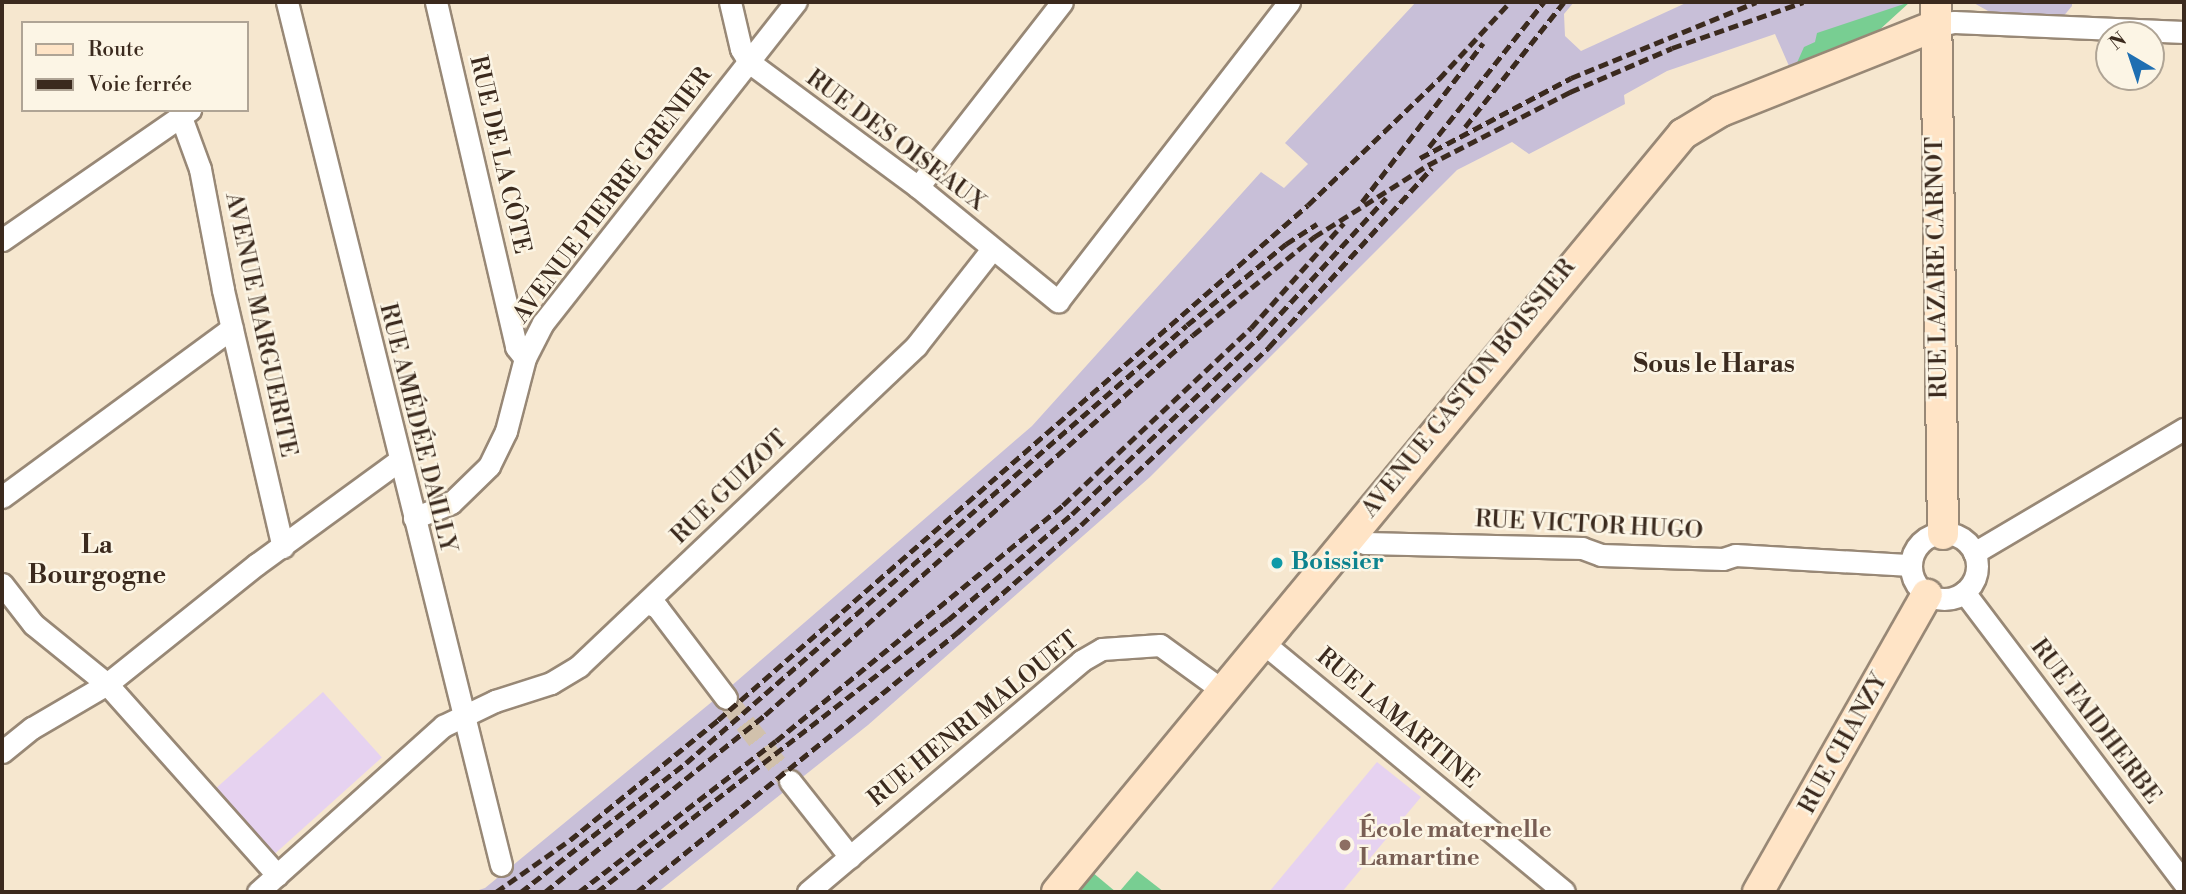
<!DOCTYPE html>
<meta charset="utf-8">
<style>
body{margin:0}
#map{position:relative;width:2186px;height:894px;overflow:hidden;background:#f6e7cf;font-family:"Libre Bodoni",serif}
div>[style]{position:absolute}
.built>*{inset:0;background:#e6d2f0;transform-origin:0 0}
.industrial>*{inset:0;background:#c8bfd8}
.green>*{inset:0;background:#78ce92}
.street-tunnel>*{height:21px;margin-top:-10.5px;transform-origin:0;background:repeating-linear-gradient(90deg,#d1c1ac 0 21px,transparent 0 31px)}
.roads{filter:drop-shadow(2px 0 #988876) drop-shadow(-2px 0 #988876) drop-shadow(0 2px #988876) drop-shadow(0 -2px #988876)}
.street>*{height:21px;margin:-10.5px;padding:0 10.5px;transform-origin:10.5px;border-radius:10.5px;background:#fff}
.street>.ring{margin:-10.5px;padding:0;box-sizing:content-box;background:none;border:21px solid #fff;border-radius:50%}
.secondary>*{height:30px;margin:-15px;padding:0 15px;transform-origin:15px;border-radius:15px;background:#ffe4c6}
.rail>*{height:5px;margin-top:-2.5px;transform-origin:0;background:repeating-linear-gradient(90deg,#3b2a1e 0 10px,transparent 0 15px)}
.dots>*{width:19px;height:19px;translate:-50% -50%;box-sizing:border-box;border:4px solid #fcf5e5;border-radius:50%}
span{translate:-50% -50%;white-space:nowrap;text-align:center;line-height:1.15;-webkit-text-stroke:5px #fcf5e5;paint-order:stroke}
.street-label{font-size:24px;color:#3b2a1e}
.culture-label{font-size:24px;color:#0d838f;font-weight:700}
.left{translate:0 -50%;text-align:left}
.education-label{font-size:24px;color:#785e54;font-weight:700}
.neighbourhood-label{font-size:26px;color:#3b2a1e;font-weight:700}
.frame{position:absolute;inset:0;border:4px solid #3b2a1e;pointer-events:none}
.legend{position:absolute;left:21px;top:21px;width:228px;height:91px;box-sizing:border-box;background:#fcf5e5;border:2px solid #afa495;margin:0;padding:9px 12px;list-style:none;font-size:21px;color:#3b2a1e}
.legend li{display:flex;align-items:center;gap:14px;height:35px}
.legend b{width:35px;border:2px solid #afa495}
.north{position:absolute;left:2095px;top:21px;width:70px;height:70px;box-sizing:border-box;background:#fcf5e5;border:2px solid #afa495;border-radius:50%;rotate:321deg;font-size:19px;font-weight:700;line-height:28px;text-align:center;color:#3b2a1e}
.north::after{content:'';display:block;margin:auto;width:24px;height:32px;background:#1f6fb2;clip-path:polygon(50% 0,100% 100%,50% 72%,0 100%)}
</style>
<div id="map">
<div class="built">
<i style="left:323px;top:692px;width:88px;height:147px;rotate:48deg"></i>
<i style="clip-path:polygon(1377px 762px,1421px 797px,1342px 892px,1269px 892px)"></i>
</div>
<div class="industrial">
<i style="clip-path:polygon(1416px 2px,1574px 2px,1564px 14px,1565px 36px,1581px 51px,1688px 2px,1908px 2px,1879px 30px,1789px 66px,1775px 34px,1667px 71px,1624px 95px,1625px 104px,1529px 154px,1512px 142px,1457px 170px,1150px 477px,868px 725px,658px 892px,473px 892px,485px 888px,730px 687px,1032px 426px,1261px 172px,1284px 188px,1308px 164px,1285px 143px)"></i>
<i style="clip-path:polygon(1972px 2px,2072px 2px,2072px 6px,2062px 18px,1997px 16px)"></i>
</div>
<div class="green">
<i style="clip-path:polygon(1910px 2px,1877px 32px,1796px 65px,1804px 47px,1815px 42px,1817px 33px)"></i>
<i style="clip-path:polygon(1137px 871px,1164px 892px,1119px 892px)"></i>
<i style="clip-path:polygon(1092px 872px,1116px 892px,1075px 892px)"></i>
</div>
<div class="street-tunnel">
<i style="left:726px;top:698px;width:105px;rotate:52.4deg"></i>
</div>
<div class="roads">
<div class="street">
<i style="left:287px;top:2px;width:889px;rotate:76.07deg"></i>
<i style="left:436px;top:2px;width:354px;rotate:76.9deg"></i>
<i style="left:516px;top:347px;width:14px;rotate:51deg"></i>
<i style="left:730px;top:2px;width:48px;rotate:76.8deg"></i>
<i style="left:741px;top:49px;width:15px;rotate:58deg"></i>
<i style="left:749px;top:62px;width:210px;rotate:36.5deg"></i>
<i style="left:918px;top:187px;width:181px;rotate:39.2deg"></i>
<i style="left:1058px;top:301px;width:378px;rotate:-52.3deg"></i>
<i style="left:1935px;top:26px;width:19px;rotate:-12deg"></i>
<i style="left:1954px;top:22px;width:230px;rotate:2.5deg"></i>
<i style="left:181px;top:117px;width:55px;rotate:69.9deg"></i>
<i style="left:200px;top:169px;width:123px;rotate:79.2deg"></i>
<i style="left:223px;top:290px;width:264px;rotate:76.9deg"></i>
<i style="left:918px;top:187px;width:234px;rotate:-52.1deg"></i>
<i style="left:2px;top:240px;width:229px;rotate:-34.7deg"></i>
<i style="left:2px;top:497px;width:285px;rotate:-36.3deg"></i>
<i style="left:414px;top:518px;width:40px;rotate:-22deg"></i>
<i style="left:451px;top:503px;width:53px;rotate:-44.2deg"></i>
<i style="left:489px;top:466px;width:39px;rotate:-64deg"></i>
<i style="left:506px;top:431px;width:75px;rotate:-75.4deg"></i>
<i style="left:525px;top:358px;width:39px;rotate:-63deg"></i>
<i style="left:543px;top:323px;width:409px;rotate:-51.8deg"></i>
<i class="ring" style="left:1911px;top:533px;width:45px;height:45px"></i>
<i style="left:1349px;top:536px;width:17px;rotate:24deg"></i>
<i style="left:1365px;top:543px;width:217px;rotate:1.3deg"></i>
<i style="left:1582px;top:548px;width:20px;rotate:20deg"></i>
<i style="left:1601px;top:555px;width:122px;rotate:1.9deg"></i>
<i style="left:1723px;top:559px;width:13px;rotate:-18deg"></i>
<i style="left:1735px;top:555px;width:176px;rotate:3.3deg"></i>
<i style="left:1974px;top:553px;width:244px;rotate:-30.6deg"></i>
<i style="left:2px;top:584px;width:51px;rotate:52.2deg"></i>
<i style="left:33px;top:624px;width:95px;rotate:39deg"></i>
<i style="left:107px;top:684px;width:256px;rotate:48.3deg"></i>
<i style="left:1964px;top:592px;width:365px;rotate:52.9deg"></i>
<i style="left:647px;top:603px;width:11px;rotate:22deg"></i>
<i style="left:657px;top:607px;width:114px;rotate:52.8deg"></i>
<i style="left:1261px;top:641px;width:393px;rotate:39.6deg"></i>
<i style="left:2px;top:752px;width:38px;rotate:-39deg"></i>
<i style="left:32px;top:728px;width:87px;rotate:-30.4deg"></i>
<i style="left:107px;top:684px;width:192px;rotate:-38.7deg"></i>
<i style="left:257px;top:564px;width:175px;rotate:-36.1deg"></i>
<i style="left:790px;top:781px;width:97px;rotate:51.7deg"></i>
<i style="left:258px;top:892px;width:249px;rotate:-41.9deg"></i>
<i style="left:443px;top:726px;width:58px;rotate:-25.7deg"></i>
<i style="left:495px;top:701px;width:59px;rotate:-17.8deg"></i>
<i style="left:551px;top:683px;width:33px;rotate:-31deg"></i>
<i style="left:579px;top:666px;width:465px;rotate:-43.5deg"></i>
<i style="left:916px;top:346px;width:123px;rotate:-51.9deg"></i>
<i style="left:808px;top:892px;width:358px;rotate:-40.2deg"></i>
<i style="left:1081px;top:661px;width:24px;rotate:-30deg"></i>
<i style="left:1102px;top:649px;width:58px;rotate:-3.9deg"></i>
<i style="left:1160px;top:645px;width:77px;rotate:36deg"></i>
</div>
<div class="secondary">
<i style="left:1936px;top:2px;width:532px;rotate:89.25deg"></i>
<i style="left:1057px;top:892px;width:983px;rotate:-50.45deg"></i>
<i style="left:1683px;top:134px;width:44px;rotate:-31.2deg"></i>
<i style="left:1721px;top:111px;width:230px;rotate:-21.7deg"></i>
<i style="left:1758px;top:892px;width:342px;rotate:-60.4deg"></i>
</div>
</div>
<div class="rail">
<i style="left:1465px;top:127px;width:159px;rotate:-51.6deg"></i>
<i style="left:1429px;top:147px;width:185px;rotate:-51.6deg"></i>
<i style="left:1420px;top:158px;width:171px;rotate:-27.9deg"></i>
<i style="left:1571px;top:78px;width:200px;rotate:-22.3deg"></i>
<i style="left:1362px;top:202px;width:200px;rotate:-52.7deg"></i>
<i style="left:496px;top:892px;width:90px;rotate:-35.1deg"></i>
<i style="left:570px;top:840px;width:191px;rotate:-39deg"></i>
<i style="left:718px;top:720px;width:783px;rotate:-41.12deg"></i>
<i style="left:1308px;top:205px;width:182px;rotate:-43.9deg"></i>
<i style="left:1439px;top:79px;width:105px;rotate:-47.3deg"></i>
<i style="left:521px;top:892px;width:209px;rotate:-38deg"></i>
<i style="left:686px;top:763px;width:665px;rotate:-41.16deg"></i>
<i style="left:1187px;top:325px;width:128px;rotate:-39.3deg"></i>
<i style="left:1286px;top:244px;width:37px;rotate:-33deg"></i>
<i style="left:545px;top:892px;width:282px;rotate:-38.8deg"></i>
<i style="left:765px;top:715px;width:572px;rotate:-41.6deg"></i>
<i style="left:1193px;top:335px;width:156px;rotate:-39deg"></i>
<i style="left:1314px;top:237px;width:135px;rotate:-32.3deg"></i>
<i style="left:1428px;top:165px;width:160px;rotate:-27.2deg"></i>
<i style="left:1570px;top:92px;width:111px;rotate:-23.3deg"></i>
<i style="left:1672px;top:48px;width:139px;rotate:-19.3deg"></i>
<i style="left:579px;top:892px;width:248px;rotate:-37.5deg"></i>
<i style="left:776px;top:741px;width:372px;rotate:-39.4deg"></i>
<i style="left:1063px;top:505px;width:258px;rotate:-43.3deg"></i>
<i style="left:1251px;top:328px;width:140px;rotate:-48.5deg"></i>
<i style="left:597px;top:892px;width:444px;rotate:-37.8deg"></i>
<i style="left:948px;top:620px;width:163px;rotate:-40.5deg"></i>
<i style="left:1072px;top:514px;width:259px;rotate:-43.4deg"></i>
<i style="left:1260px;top:336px;width:187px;rotate:-47.6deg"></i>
<i style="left:637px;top:892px;width:412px;rotate:-39deg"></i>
<i style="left:957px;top:633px;width:164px;rotate:-41.1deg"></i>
<i style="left:1081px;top:525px;width:259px;rotate:-43.4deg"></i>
<i style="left:1269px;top:347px;width:242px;rotate:-47.7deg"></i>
</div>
<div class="dots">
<i style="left:1277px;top:563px;background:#0f9aa8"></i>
<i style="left:1345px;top:845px;background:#8d6e63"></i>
</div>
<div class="street-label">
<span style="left:895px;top:141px;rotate:37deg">RUE DES OISEAUX</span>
<span style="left:499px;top:155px;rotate:77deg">RUE DE LA CÔTE</span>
<span style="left:613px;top:196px;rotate:-53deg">AVENUE PIERRE GRENIER</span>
<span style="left:1938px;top:268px;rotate:-91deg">RUE LAZARE CARNOT</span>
<span style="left:260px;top:325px;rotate:78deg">AVENUE MARGUERITE</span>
<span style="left:1469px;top:389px;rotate:-51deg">AVENUE GASTON BOISSIER</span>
<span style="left:417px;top:428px;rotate:76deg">RUE AMÉDÉE DAILLY</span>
<span style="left:730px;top:488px;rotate:-44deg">RUE GUIZOT</span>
<span style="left:1589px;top:526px;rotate:3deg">RUE VICTOR HUGO</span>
<span style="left:1397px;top:719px;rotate:40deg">RUE LAMARTINE</span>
<span style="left:974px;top:720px;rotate:-39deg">RUE HENRI MALOUET</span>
<span style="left:2095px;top:722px;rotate:53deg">RUE FAIDHERBE</span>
<span style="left:1844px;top:744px;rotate:-61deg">RUE CHANZY</span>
</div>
<div class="culture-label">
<span class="left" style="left:1291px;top:563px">Boissier</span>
</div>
<div class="education-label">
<span class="left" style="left:1359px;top:845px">École maternelle<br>Lamartine</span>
</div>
<div class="neighbourhood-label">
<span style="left:1714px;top:365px">Sous le Haras</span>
<span style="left:97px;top:561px">La<br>Bourgogne</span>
</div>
<div class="frame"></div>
<ul class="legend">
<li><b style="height:9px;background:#ffe4c6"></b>Route</li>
<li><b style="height:9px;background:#3b2a1e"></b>Voie ferrée</li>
</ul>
<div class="north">N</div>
</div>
